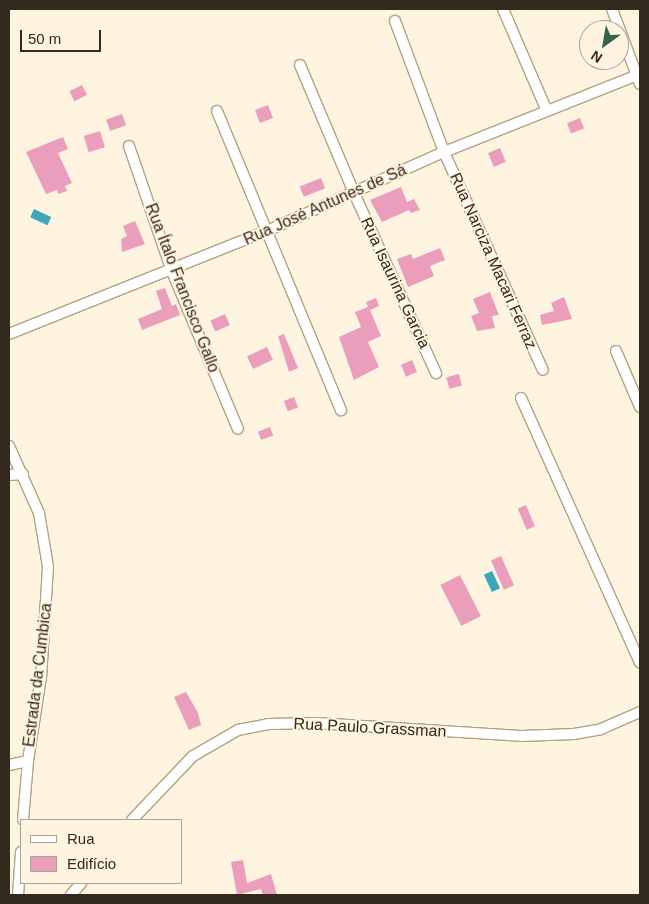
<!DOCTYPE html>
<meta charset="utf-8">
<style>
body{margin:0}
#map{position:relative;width:649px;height:904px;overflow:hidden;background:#fff4e0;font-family:Arial,sans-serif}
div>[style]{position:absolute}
.water>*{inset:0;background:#3da6bc;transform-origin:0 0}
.building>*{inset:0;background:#eb9ebb;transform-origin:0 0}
.roads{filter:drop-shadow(1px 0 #b3a282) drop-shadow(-1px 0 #b3a282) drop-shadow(0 1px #b3a282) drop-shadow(0 -1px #b3a282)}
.minor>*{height:10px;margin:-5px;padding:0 5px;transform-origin:5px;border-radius:5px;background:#fff}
span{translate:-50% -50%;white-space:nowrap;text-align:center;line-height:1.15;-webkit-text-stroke:4px #fff4e0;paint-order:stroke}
.street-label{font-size:16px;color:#312a1d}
.frame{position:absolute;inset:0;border:10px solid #312a1d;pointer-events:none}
.legend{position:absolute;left:20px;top:819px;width:162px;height:65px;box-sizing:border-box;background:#fff4e0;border:1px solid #ada392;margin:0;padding:6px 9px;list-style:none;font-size:15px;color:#312a1d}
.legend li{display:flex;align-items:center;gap:10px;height:25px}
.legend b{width:25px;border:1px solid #ada392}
.north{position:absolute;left:579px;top:20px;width:50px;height:50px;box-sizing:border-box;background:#fff4e0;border:1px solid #ada392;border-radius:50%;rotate:212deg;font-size:14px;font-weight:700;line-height:20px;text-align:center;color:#312a1d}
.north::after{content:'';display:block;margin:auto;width:18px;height:22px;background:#32664b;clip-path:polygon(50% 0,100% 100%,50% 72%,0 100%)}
.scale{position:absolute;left:20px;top:30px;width:81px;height:22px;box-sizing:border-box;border:2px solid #312a1d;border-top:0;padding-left:6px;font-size:15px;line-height:18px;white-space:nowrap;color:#312a1d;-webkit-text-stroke:4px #fff4e0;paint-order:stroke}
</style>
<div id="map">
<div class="water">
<i style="left:34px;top:209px;width:19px;height:9px;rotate:25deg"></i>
<i style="left:492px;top:571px;width:19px;height:9px;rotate:65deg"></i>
</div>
<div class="building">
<i style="left:82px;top:85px;width:11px;height:14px;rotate:63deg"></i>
<i style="left:268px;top:105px;width:14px;height:14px;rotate:69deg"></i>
<i style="left:122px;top:114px;width:12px;height:17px;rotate:70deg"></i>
<i style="left:580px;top:118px;width:11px;height:14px;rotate:68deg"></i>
<i style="left:100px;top:131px;width:17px;height:17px;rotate:73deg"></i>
<i style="clip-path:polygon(63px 137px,68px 149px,58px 153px,72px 183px,65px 186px,67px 191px,58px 194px,57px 190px,46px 194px,26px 152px)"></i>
<i style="left:500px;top:148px;width:15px;height:13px;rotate:67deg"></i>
<i style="left:321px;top:178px;width:11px;height:23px;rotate:68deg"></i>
<i style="clip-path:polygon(401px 187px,407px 202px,414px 199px,420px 210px,411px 213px,409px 210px,382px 222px,370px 200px)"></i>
<i style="clip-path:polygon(135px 221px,145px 244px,122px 252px,121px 239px,127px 236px,123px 226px)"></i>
<i style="clip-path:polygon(440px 248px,445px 260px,430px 266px,434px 276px,408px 287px,397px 259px,411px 254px,413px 259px)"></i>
<i style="clip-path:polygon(165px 288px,172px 306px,176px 304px,180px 315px,142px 330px,138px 319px,162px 309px,156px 291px)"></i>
<i style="clip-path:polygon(490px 292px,499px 315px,492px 316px,495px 328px,477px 331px,471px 316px,479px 313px,473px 299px)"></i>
<i style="clip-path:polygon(564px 297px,572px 319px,542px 325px,540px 315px,554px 311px,551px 303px)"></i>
<i style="clip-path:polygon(376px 298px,379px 306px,370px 310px,381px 336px,368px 342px,379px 367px,354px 380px,339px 337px,361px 327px,355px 312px,368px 307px,366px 302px)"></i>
<i style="left:225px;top:314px;width:12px;height:16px;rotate:66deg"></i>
<i style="clip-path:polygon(284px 334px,298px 368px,289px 372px,278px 336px)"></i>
<i style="left:267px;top:347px;width:14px;height:22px;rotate:65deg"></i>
<i style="left:412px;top:360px;width:13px;height:12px;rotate:67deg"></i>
<i style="left:459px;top:374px;width:12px;height:13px;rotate:76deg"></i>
<i style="left:294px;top:397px;width:11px;height:11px;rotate:68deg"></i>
<i style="left:270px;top:427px;width:9px;height:13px;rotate:69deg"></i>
<i style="left:526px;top:505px;width:23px;height:9px;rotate:67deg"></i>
<i style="left:501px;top:556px;width:32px;height:11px;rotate:66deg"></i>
<i style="left:460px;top:575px;width:46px;height:22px;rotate:63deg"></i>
<i style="clip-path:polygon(186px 692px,198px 713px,201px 725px,189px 730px,174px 697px)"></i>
<i style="clip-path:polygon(243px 860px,247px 883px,271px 874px,277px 895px,263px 895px,261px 889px,237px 895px,231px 862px)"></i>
</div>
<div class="roads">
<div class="minor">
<i style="left:503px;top:9px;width:111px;rotate:66.7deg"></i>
<i style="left:612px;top:9px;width:80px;rotate:69.5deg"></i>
<i style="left:395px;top:21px;width:140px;rotate:69.5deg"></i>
<i style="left:444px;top:152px;width:239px;rotate:65.6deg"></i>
<i style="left:300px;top:65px;width:139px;rotate:67.1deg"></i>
<i style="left:354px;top:193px;width:198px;rotate:65.5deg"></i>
<i style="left:217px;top:111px;width:324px;rotate:67.5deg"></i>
<i style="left:129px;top:146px;width:130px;rotate:71.1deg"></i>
<i style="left:171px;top:269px;width:173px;rotate:67.3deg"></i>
<i style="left:9px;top:334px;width:278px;rotate:-21.8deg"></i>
<i style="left:267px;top:231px;width:194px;rotate:-24.1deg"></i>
<i style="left:444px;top:152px;width:211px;rotate:-21.7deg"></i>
<i style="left:616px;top:351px;width:61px;rotate:66.8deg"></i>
<i style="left:521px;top:398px;width:290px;rotate:65.8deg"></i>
<i style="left:9px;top:446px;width:73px;rotate:65.9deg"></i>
<i style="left:39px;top:513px;width:55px;rotate:80.5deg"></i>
<i style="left:48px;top:567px;width:110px;rotate:93.6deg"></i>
<i style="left:41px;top:677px;width:85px;rotate:98.8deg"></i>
<i style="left:28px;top:761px;width:59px;rotate:94.8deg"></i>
<i style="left:9px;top:475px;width:14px;rotate:-4deg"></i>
<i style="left:9px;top:765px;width:19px;rotate:-12deg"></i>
<i style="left:132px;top:820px;width:88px;rotate:-46.4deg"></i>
<i style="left:193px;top:756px;width:52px;rotate:-30deg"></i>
<i style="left:238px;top:730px;width:31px;rotate:-11deg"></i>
<i style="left:268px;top:724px;width:48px;rotate:-1.2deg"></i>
<i style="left:316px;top:723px;width:205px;rotate:3.6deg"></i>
<i style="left:521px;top:736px;width:53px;rotate:-2.2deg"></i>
<i style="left:574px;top:734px;width:27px;rotate:-10deg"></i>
<i style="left:601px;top:729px;width:43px;rotate:-23.6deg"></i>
<i style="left:18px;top:895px;width:43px;rotate:-86deg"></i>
<i style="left:71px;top:895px;width:16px;rotate:-50deg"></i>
</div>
</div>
<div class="street-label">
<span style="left:325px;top:205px;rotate:-24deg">Rua José Antunes de Sá</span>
<span style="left:493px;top:261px;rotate:66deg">Rua Narciza Macari Ferraz</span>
<span style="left:395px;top:283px;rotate:65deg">Rua Isaurina Garcia</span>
<span style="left:182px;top:288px;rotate:69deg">Rua Ítalo Francisco Gallo</span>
<span style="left:38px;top:675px;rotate:-83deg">Estrada da Cumbica</span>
<span style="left:370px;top:728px;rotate:3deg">Rua Paulo Grassman</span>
</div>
<div class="frame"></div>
<ul class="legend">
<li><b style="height:6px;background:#fff"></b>Rua</li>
<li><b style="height:14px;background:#eb9ebb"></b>Edifício</li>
</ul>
<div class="north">N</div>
<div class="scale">50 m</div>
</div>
